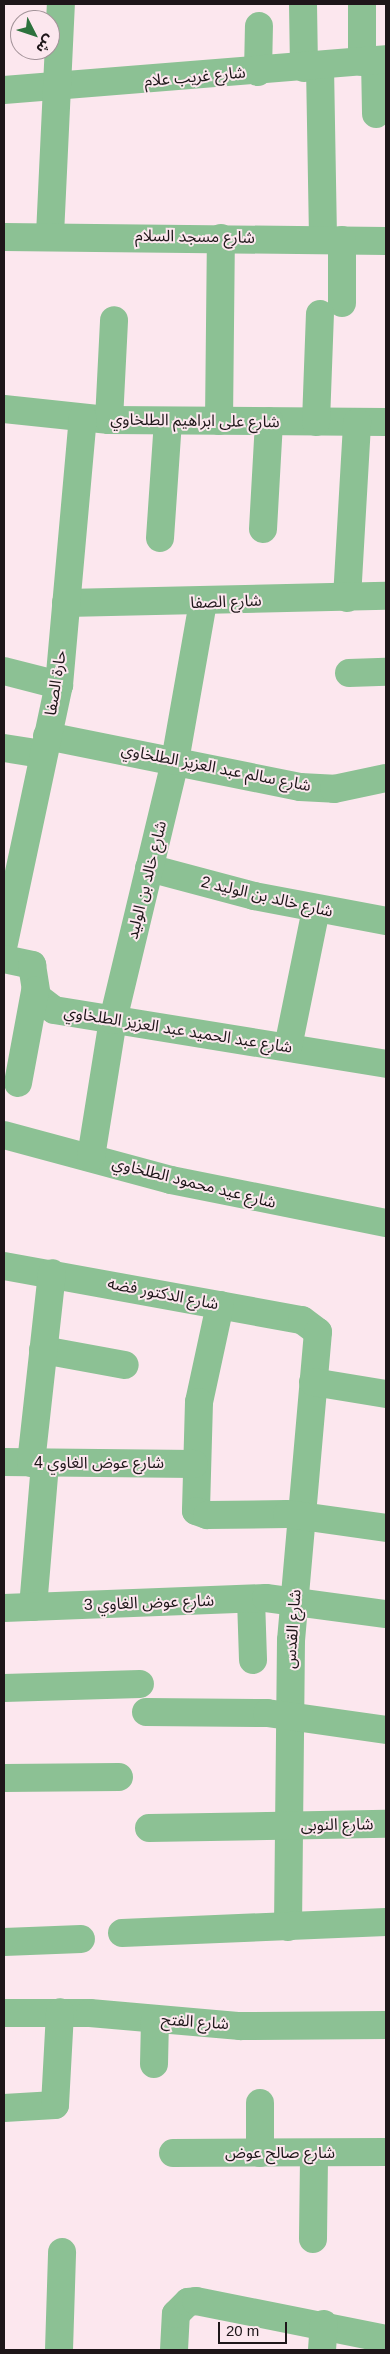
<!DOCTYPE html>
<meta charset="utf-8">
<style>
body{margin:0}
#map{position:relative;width:390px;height:2354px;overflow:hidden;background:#fce7ee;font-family:Arial,"Noto Sans Arabic",sans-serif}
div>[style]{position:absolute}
.minor>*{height:28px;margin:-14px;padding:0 14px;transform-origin:14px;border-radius:14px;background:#8cc194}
span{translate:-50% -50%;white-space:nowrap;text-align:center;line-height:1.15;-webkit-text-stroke:4px #fce7ee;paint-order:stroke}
.street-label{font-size:16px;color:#1e1619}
.frame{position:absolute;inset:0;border:5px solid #1e1619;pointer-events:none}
.north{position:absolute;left:10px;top:10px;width:50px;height:50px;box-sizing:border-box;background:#fce7ee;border:1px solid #a39399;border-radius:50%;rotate:131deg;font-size:14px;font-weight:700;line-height:20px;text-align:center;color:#1e1619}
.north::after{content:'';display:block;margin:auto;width:18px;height:22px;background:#2d723d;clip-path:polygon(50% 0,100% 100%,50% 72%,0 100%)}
.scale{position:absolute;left:218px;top:2322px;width:69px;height:22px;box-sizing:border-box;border:2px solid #1e1619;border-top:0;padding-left:6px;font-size:15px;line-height:18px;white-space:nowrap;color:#1e1619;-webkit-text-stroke:4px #fce7ee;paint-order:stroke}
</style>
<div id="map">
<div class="minor">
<i style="left:303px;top:4px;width:64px;rotate:89.1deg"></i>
<i style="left:362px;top:4px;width:58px;rotate:90deg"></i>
<i style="left:375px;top:60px;width:54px;rotate:88.9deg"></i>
<i style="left:320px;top:66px;width:173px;rotate:89deg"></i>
<i style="left:258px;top:72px;width:46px;rotate:-88.8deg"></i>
<i style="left:4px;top:90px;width:383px;rotate:-4.6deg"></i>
<i style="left:50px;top:235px;width:231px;rotate:-87.3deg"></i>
<i style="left:4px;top:237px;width:382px;rotate:0.6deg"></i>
<i style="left:342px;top:303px;width:63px;rotate:-90deg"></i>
<i style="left:4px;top:409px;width:106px;rotate:6deg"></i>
<i style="left:109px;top:420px;width:277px;rotate:0.4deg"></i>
<i style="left:109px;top:420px;width:100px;rotate:-87.1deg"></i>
<i style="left:219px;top:421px;width:183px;rotate:-89.4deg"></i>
<i style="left:316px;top:422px;width:108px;rotate:-87.9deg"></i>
<i style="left:263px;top:529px;width:108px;rotate:-86.8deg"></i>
<i style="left:160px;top:538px;width:117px;rotate:-86.1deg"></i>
<i style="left:347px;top:598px;width:176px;rotate:-86.7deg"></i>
<i style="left:66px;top:603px;width:320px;rotate:-1.3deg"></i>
<i style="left:4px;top:671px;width:57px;rotate:14.3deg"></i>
<i style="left:349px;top:673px;width:37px;rotate:-2deg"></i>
<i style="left:47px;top:736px;width:258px;rotate:11.4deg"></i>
<i style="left:300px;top:787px;width:34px;rotate:3deg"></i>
<i style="left:334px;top:789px;width:53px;rotate:-11.9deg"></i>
<i style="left:4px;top:748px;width:39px;rotate:9deg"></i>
<i style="left:149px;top:868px;width:109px;rotate:14.9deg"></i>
<i style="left:254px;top:896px;width:134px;rotate:10.7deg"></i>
<i style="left:4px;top:943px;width:264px;rotate:-78deg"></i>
<i style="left:59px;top:685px;width:268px;rotate:-84.9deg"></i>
<i style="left:4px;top:959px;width:29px;rotate:12deg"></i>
<i style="left:32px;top:965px;width:32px;rotate:81deg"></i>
<i style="left:37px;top:997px;width:21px;rotate:37deg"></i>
<i style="left:54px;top:1010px;width:336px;rotate:9.2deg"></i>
<i style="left:288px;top:1047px;width:141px;rotate:-78.5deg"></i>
<i style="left:18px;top:1083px;width:94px;rotate:-79.5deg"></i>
<i style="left:4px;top:1135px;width:173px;rotate:15.1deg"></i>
<i style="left:171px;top:1180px;width:219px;rotate:11.3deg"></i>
<i style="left:91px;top:1157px;width:139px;rotate:-80.9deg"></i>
<i style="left:113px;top:1020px;width:266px;rotate:-76.5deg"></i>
<i style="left:175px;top:761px;width:160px;rotate:-80deg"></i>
<i style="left:4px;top:1266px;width:303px;rotate:10.3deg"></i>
<i style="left:302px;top:1320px;width:20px;rotate:37deg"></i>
<i style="left:318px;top:1332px;width:309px;rotate:95deg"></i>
<i style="left:291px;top:1640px;width:287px;rotate:90.6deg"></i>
<i style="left:220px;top:1305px;width:99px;rotate:102.2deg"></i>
<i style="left:199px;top:1402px;width:109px;rotate:91.6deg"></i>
<i style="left:196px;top:1511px;width:12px;rotate:20deg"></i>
<i style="left:207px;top:1515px;width:80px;rotate:-0.7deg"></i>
<i style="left:287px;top:1514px;width:100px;rotate:8deg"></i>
<i style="left:43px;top:1350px;width:83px;rotate:10.4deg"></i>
<i style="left:313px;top:1382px;width:74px;rotate:9.3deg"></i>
<i style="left:4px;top:1462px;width:190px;rotate:0.6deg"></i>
<i style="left:31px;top:1463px;width:191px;rotate:-83.7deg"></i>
<i style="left:251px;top:1599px;width:61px;rotate:88.1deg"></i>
<i style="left:33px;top:1607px;width:144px;rotate:-85.2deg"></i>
<i style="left:4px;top:1608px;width:262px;rotate:-2.2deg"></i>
<i style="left:266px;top:1598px;width:121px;rotate:7.6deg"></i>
<i style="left:4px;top:1688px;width:136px;rotate:-1.7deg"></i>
<i style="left:146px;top:1712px;width:121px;rotate:0.5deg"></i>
<i style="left:267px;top:1713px;width:120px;rotate:8.1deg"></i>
<i style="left:4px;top:1778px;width:115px;rotate:-0.5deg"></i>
<i style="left:149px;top:1828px;width:237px;rotate:-1deg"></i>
<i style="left:122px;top:1933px;width:264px;rotate:-2.4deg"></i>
<i style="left:4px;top:1942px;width:77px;rotate:-2.2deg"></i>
<i style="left:4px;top:2013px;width:86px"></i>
<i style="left:90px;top:2013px;width:151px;rotate:5deg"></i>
<i style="left:240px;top:2026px;width:146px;rotate:-0.4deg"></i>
<i style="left:154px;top:2064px;width:45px;rotate:-88.7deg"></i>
<i style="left:4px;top:2108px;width:51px;rotate:-3.4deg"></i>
<i style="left:55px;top:2105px;width:93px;rotate:-86.9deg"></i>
<i style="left:173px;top:2153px;width:213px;rotate:-0.3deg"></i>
<i style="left:260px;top:2153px;width:50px;rotate:-90deg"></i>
<i style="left:313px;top:2239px;width:86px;rotate:-89.3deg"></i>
<i style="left:59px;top:2350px;width:98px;rotate:-88.2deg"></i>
<i style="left:174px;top:2350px;width:36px;rotate:-87deg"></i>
<i style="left:176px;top:2314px;width:17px;rotate:-45deg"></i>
<i style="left:188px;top:2302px;width:8px;rotate:-7deg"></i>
<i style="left:196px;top:2301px;width:194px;rotate:11.3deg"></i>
<i style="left:322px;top:2350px;width:26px;rotate:-86deg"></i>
</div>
<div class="street-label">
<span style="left:195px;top:77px;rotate:-5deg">شارع غريب علام</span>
<span style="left:195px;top:237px;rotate:1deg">شارع مسجد السلام</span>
<span style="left:195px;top:421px;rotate:1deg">شارع على ابراهيم الطلخاوي</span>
<span style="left:226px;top:602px;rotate:-2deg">شارع الصفا</span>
<span style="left:56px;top:683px;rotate:-81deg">حارة الصفا</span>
<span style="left:216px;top:768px;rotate:11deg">شارع سالم عبد العزيز الطلخاوي</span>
<span style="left:147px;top:880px;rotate:-76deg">شارع خالد بن الوليد</span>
<span style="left:267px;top:897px;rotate:13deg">شارع خالد بن الوليد 2</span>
<span style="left:178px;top:1030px;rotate:9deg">شارع عبد الحميد عبد العزيز الطلخاوي</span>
<span style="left:194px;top:1183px;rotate:14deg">شارع عيد محمود الطلخاوي</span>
<span style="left:163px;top:1294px;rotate:11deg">شارع الدكتور فضه</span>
<span style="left:99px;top:1463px">شارع عوض الغاوي 4</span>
<span style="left:149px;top:1603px;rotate:-2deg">شارع عوض الغاوي 3</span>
<span style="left:293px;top:1629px;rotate:-86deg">شارع القدس</span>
<span style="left:337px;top:1825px;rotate:-1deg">شارع النوبى</span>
<span style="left:195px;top:2022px;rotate:4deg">شارع الفتح</span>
<span style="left:280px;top:2153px">شارع صالح عوض</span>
</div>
<div class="frame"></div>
<div class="north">ش</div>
<div class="scale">20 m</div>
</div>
